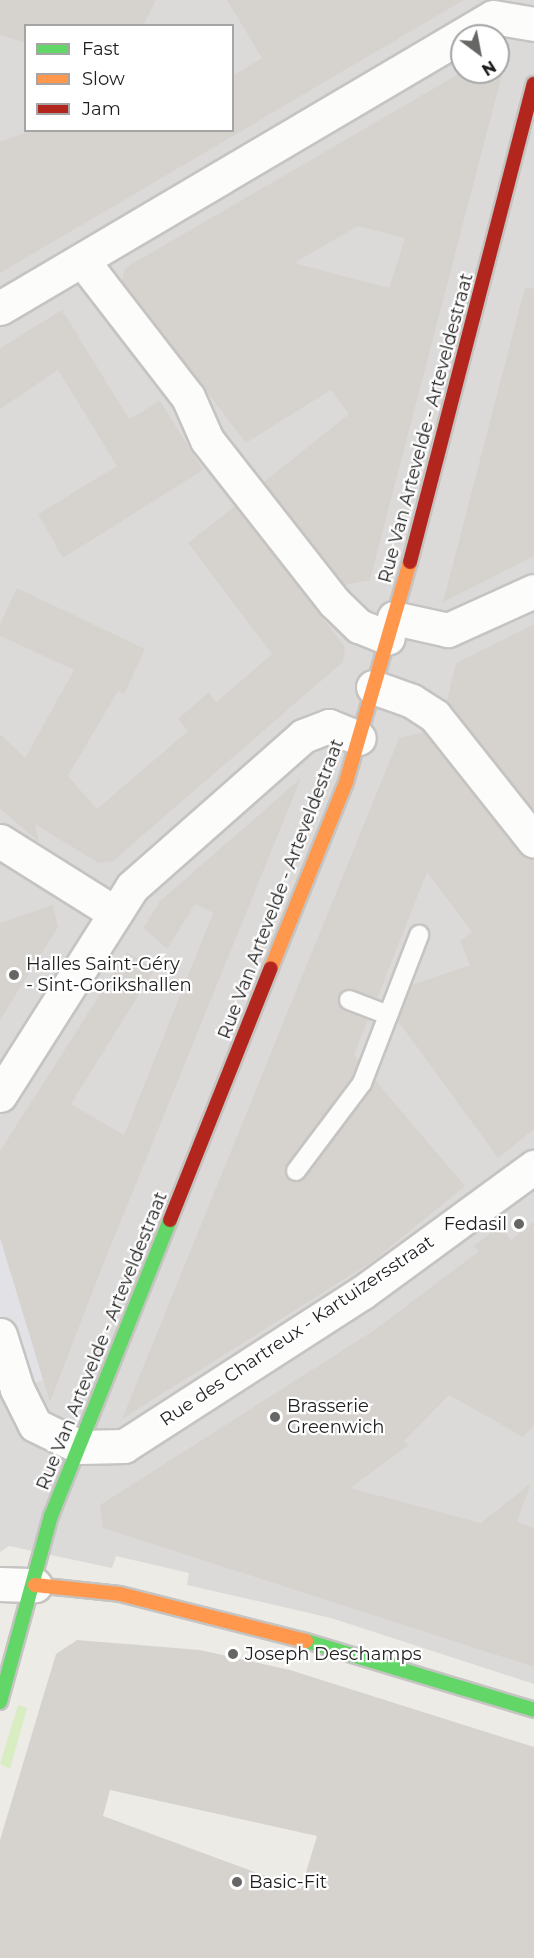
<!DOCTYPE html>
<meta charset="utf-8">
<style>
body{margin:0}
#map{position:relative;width:534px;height:1958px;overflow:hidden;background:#edebe6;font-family:Montserrat,sans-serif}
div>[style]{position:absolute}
.residential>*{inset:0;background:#dcdad8}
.grass>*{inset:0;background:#d8edc2}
.plaza>*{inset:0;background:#e1e1e6}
.building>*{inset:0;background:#d6d3cf}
.roads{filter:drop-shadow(2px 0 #c5c4c2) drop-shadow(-2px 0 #c5c4c2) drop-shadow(0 2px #c5c4c2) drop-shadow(0 -2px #c5c4c2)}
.lane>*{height:18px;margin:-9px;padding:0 9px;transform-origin:9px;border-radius:9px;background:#fcfcfb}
.street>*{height:33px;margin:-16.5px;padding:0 16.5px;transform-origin:16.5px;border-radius:16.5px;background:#fcfcfb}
.fast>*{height:14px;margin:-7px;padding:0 7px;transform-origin:7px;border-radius:7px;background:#63d668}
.slow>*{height:14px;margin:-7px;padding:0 7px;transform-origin:7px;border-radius:7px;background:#ff974d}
.jam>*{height:14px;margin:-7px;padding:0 7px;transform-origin:7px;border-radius:7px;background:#b3261e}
.dots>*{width:16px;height:16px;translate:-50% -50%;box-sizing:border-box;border:3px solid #fff;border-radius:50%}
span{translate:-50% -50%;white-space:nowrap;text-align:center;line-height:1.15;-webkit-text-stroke:4.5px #fff;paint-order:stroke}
.street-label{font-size:18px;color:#1e1e1e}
.poi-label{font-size:18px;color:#1e1e1e}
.left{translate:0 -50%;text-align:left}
.right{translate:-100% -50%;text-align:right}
.legend{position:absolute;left:24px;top:24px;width:210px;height:108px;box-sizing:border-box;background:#fff;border:2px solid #a5a5a5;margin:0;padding:8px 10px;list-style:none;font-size:18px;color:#1e1e1e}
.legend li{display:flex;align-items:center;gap:12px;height:30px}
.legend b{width:30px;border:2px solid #a5a5a5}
.north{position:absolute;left:450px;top:24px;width:60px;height:60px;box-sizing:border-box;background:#fff;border:2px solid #a5a5a5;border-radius:50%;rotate:148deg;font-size:16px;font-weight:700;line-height:24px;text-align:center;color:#1e1e1e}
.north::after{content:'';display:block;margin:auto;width:21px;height:27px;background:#666664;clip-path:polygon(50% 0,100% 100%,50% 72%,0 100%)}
</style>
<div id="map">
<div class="residential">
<i style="clip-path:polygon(evenodd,0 0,534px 0,534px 1684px,331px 1618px,187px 1585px,189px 1573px,116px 1556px,112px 1568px,9px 1546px,0 1552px,0 0,26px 26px,232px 26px,232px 130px,26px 130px,26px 26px,0 0,462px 36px,498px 36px,498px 72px,462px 72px,462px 36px)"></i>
</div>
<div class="grass">
<i style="clip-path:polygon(18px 1705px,27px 1708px,10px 1769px,0 1764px)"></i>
</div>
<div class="plaza">
<i style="clip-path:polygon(0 1234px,43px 1380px,0 1395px)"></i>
</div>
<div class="building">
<i style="clip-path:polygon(0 0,156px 0,143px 26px,26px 26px,26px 43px,0 35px)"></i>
<i style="clip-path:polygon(227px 0,464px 0,0 273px,0 142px,32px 130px,232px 130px,232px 76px,262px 58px)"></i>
<i style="clip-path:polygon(evenodd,510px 44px,370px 580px,345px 585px,264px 482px,349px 414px,331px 390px,246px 443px,122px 281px,125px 268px,462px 72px,498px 72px,498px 51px,510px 44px,358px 226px,405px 238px,389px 288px,294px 263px,358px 226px)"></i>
<i style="clip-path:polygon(525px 287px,534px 289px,534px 556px,443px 602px)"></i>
<i style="clip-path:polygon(62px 310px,129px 419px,160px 401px,203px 470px,63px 558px,38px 514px,117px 466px,58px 370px,0 409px,0 348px)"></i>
<i style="clip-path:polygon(235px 506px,345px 647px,343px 662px,113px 861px,98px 863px,35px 824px,39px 842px,0 809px,0 734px,25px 758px,74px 670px,0 636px,0 624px,17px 588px,145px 649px,124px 694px,118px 691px,68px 776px,97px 809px,188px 731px,178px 719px,209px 692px,216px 702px,272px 654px,188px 543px)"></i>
<i style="clip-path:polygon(534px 624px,534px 811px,447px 700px,456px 663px)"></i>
<i style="clip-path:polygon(424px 732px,519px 853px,534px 859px,534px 1129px,498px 1158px,398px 1021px,412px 985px,470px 965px,460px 941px,472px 932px,427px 872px,377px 999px,348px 989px,339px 995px,341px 1007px,368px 1019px,354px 1055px,359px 1060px,352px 1077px,285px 1170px,290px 1180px,305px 1178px,375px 1080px,465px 1186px,373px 1261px,122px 1419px,399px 738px)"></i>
<i style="clip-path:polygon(301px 778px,103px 1265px,50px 1402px,0 1238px,0 1151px,127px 952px,155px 969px,71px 1104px,124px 1135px,213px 913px,195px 904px,167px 949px,143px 928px,160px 901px)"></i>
<i style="clip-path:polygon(53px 905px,58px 927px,0 1020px,0 923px)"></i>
<i style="clip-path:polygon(534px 1221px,534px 1426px,523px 1437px,449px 1395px,404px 1441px,409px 1445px,350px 1488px,481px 1523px,531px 1483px,517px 1522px,534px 1528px,534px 1667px,103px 1528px,100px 1505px,373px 1331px,479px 1251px,473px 1246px,500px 1227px,511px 1240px)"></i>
<i style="clip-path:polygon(evenodd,77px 1640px,200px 1650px,290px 1670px,534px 1747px,534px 1958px,0 1958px,0 1840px,56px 1654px,77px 1640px,110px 1790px,317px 1836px,301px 1889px,103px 1816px,110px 1790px)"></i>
</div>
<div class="roads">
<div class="lane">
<i style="left:349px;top:1000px;width:42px;rotate:21deg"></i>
<i style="left:296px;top:1171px;width:110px;rotate:-53.1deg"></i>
<i style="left:362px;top:1083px;width:159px;rotate:-68.9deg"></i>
</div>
<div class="street">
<i style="left:82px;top:260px;width:173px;rotate:52.3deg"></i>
<i style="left:188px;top:397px;width:47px;rotate:66.2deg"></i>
<i style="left:207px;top:440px;width:206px;rotate:51.9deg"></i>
<i style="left:334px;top:602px;width:35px;rotate:44deg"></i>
<i style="left:359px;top:626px;width:31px;rotate:22deg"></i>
<i style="left:0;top:308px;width:572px;rotate:-30.55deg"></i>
<i style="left:493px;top:17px;width:42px;rotate:9.7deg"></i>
<i style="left:394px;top:618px;width:55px;rotate:12.5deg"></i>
<i style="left:448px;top:630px;width:94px;rotate:-24.4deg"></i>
<i style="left:373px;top:687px;width:41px;rotate:19.7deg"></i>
<i style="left:412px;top:701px;width:27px;rotate:33deg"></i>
<i style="left:435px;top:716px;width:159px;rotate:51.6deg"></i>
<i style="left:0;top:841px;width:136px;rotate:32.1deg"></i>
<i style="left:0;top:1095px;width:246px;rotate:-57.6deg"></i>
<i style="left:132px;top:887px;width:228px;rotate:-41.4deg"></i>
<i style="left:303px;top:736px;width:28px;rotate:-21deg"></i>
<i style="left:329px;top:726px;width:32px;rotate:22deg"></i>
<i style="left:0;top:1335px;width:57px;rotate:72.5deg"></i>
<i style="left:17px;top:1389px;width:40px;rotate:63.4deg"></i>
<i style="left:35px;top:1425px;width:50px;rotate:26.1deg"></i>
<i style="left:80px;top:1447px;width:44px;rotate:-1.3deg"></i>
<i style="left:124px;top:1446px;width:284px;rotate:-32.8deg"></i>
<i style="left:363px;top:1292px;width:212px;rotate:-36.2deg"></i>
<i style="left:0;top:1584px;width:35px;rotate:2deg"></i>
</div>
<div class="fast">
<i style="left:306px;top:1641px;width:238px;rotate:16.8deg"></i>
<i style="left:0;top:1702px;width:193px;rotate:-74.7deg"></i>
<i style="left:51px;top:1516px;width:319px;rotate:-68.1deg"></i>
</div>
<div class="slow">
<i style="left:271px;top:968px;width:201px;rotate:-68deg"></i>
<i style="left:346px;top:782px;width:229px;rotate:-73.8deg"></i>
<i style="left:35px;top:1585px;width:85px;rotate:6deg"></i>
<i style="left:120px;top:1594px;width:192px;rotate:14.2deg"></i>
</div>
<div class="jam">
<i style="left:410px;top:562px;width:494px;rotate:-75.5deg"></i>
<i style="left:170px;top:1220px;width:271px;rotate:-68.2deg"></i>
</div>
</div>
<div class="dots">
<i style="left:14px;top:975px;background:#666664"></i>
<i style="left:519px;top:1224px;background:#666664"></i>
<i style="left:275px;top:1417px;background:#666664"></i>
<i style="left:233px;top:1654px;background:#666664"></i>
<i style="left:237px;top:1882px;background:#666664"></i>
</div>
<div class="street-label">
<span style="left:426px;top:428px;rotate:-75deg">Rue Van Artevelde - Arteveldestraat</span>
<span style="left:281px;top:889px;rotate:-69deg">Rue Van Artevelde - Arteveldestraat</span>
<span style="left:297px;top:1331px;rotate:-34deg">Rue des Chartreux - Kartuizersstraat</span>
<span style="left:102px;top:1341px;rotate:-68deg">Rue Van Artevelde - Arteveldestraat</span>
</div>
<div class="poi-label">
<span class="left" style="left:26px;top:975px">Halles Saint-Géry<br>- Sint-Gorikshallen</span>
<span class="right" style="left:507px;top:1224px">Fedasil</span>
<span class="left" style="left:287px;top:1417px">Brasserie<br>Greenwich</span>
<span class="left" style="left:245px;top:1654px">Joseph Deschamps</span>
<span class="left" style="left:249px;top:1882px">Basic-Fit</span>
</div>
<ul class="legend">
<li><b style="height:8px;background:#63d668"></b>Fast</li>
<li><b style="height:8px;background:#ff974d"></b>Slow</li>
<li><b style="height:8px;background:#b3261e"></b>Jam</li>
</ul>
<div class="north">N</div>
</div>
